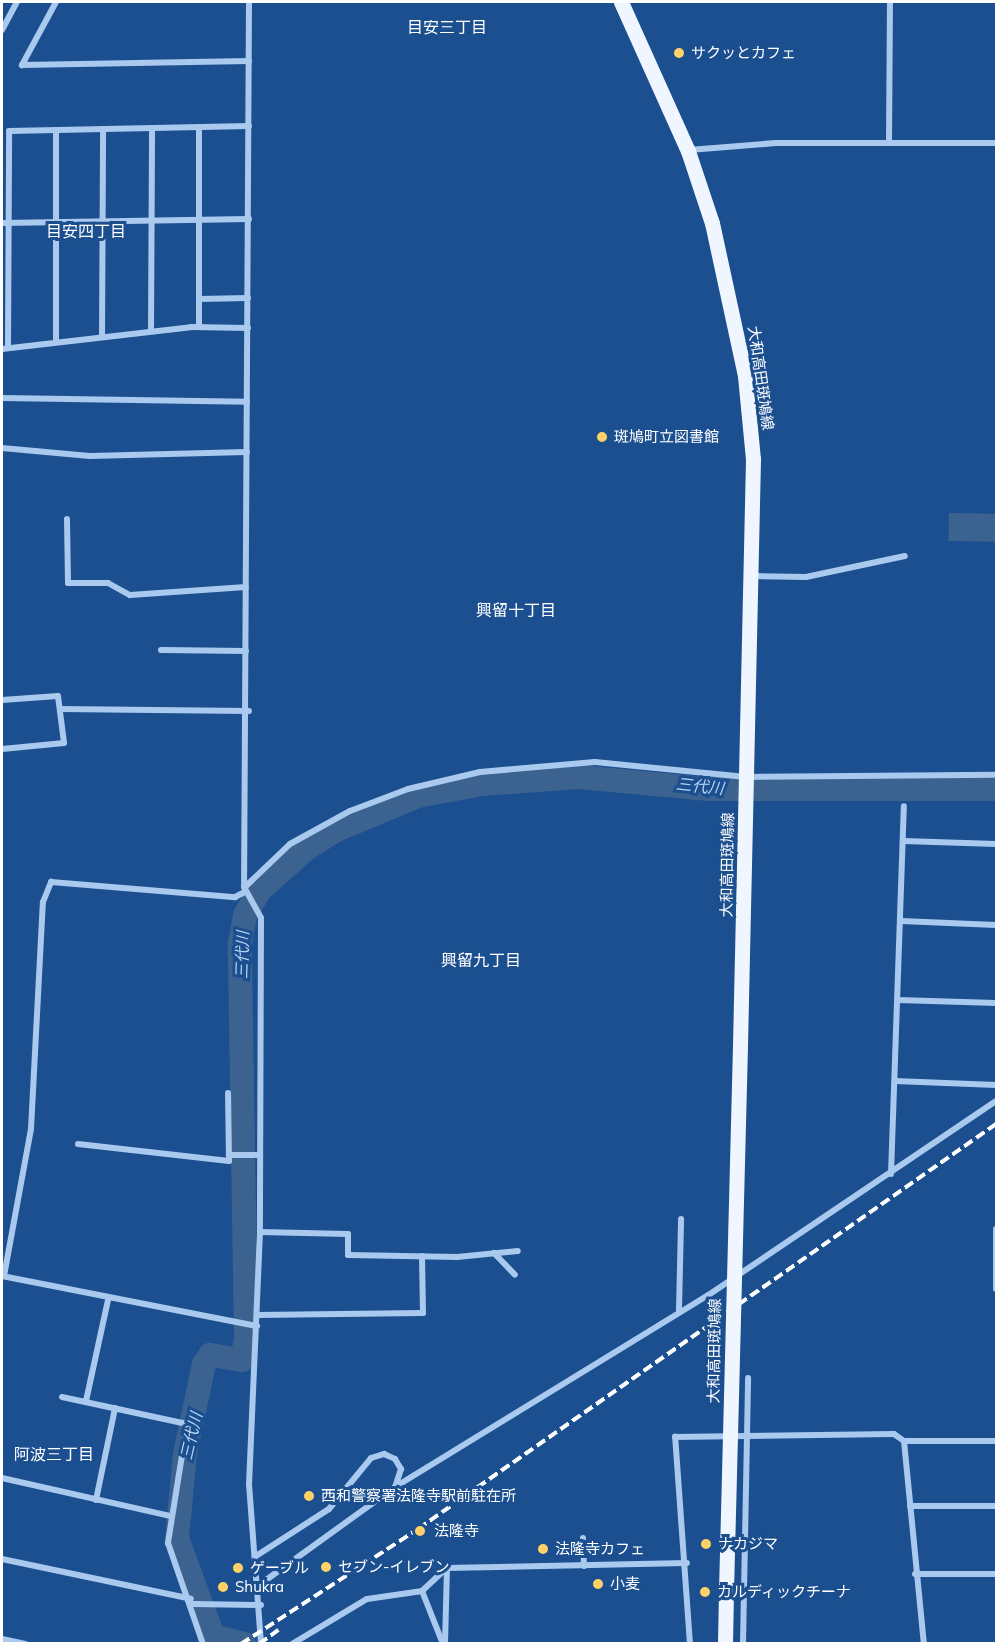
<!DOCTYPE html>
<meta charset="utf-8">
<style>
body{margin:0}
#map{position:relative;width:998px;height:1645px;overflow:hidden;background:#1b4f8f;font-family:Mulish,"Noto Sans JP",sans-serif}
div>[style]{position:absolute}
.water>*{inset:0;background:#3c6290;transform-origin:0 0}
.river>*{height:24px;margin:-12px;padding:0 12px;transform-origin:12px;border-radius:12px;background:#3c6290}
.street>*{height:6px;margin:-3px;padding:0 3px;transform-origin:3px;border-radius:3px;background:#a9c9ee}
.primary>*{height:15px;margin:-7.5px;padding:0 7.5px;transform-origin:7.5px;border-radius:7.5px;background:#f0f6ff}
.rail>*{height:4px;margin-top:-2px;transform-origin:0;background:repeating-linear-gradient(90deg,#fff 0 10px,transparent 0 14.5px)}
.primary-bridge>*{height:15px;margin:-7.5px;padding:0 7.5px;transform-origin:7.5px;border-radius:7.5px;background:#f0f6ff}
.dots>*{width:16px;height:16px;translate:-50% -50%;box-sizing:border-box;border:3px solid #1b4f8f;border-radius:50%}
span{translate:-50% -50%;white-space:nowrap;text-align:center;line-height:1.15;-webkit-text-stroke:6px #1b4f8f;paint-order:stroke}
.poi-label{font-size:15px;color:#fff}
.left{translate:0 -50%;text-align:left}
.street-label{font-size:15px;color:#fff}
.neighbourhood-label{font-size:16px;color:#fff}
.water-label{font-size:16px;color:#b5d3f5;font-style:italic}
.frame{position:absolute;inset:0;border:3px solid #fff;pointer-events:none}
</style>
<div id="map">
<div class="water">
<i style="left:949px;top:513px;width:47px;height:28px;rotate:1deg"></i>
</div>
<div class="river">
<i style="left:244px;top:1644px;width:32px;rotate:-166deg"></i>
<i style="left:213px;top:1636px;width:104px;rotate:-110.2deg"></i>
<i style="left:177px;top:1538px;width:84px;rotate:-84.6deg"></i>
<i style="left:185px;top:1454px;width:92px;rotate:-78.1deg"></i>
<i style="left:204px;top:1364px;width:11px;rotate:-56deg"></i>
<i style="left:210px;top:1355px;width:32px;rotate:9deg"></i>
<i style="left:242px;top:1360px;width:21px;rotate:-79deg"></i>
<i style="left:246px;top:1339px;width:395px;rotate:-90.9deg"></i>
<i style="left:240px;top:944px;width:29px;rotate:-80deg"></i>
<i style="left:245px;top:915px;width:29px;rotate:-59deg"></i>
<i style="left:260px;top:890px;width:62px;rotate:-41.7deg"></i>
<i style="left:306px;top:849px;width:36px;rotate:-32deg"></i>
<i style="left:337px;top:830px;width:88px;rotate:-22.8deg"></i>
<i style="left:418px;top:796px;width:65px;rotate:-10.6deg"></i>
<i style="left:482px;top:784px;width:97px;rotate:-4.1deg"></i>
<i style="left:579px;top:777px;width:131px;rotate:5.3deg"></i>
<i style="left:709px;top:789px;width:287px"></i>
</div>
<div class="street">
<i style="left:56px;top:2px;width:72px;rotate:118.4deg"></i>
<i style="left:22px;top:65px;width:227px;rotate:-1deg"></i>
<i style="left:249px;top:2px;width:885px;rotate:90.32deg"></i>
<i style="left:244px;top:887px;width:35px;rotate:61deg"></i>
<i style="left:261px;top:918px;width:314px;rotate:90.2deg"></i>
<i style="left:260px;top:1232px;width:252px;rotate:92.5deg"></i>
<i style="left:249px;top:1484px;width:160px;rotate:85.7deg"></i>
<i style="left:2px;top:30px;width:32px;rotate:-62deg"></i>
<i style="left:56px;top:130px;width:212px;rotate:90deg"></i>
<i style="left:889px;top:142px;width:140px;rotate:-89.6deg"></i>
<i style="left:689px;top:150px;width:87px;rotate:-4.6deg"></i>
<i style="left:776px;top:143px;width:220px"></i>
<i style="left:2px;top:223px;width:247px;rotate:-0.9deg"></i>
<i style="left:199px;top:299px;width:49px;rotate:-1.2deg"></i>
<i style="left:199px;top:327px;width:200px;rotate:-90deg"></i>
<i style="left:151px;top:331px;width:203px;rotate:-89.7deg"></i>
<i style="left:102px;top:337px;width:208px;rotate:-89.7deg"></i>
<i style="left:8px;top:348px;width:217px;rotate:-89.7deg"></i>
<i style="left:9px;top:131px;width:240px;rotate:-1.2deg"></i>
<i style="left:2px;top:349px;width:190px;rotate:-6.6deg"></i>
<i style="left:191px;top:327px;width:57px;rotate:1deg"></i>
<i style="left:2px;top:398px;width:245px;rotate:0.9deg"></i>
<i style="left:2px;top:448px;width:88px;rotate:5.2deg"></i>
<i style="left:90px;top:456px;width:157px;rotate:-1.5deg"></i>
<i style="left:67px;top:519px;width:64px;rotate:89.1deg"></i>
<i style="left:68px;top:583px;width:40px"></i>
<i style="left:108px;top:583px;width:25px;rotate:29deg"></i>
<i style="left:130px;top:595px;width:116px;rotate:-3.9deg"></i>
<i style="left:752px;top:576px;width:54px;rotate:1.1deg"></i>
<i style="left:806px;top:577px;width:101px;rotate:-12deg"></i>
<i style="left:161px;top:650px;width:85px;rotate:0.7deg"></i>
<i style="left:2px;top:700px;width:56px;rotate:-4.1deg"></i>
<i style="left:58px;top:696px;width:47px;rotate:82.7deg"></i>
<i style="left:64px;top:743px;width:62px;rotate:174.5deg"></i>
<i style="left:60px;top:709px;width:189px;rotate:0.6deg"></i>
<i style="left:904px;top:841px;width:92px;rotate:1.9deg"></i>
<i style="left:245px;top:887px;width:62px;rotate:-43.7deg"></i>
<i style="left:290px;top:844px;width:68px;rotate:-28.8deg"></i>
<i style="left:350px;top:811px;width:62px;rotate:-20.8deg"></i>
<i style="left:408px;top:789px;width:74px;rotate:-13.3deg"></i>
<i style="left:480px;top:772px;width:115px;rotate:-5deg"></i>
<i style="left:595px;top:762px;width:152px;rotate:5.7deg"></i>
<i style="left:746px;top:777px;width:250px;rotate:-0.5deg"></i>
<i style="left:901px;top:921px;width:95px;rotate:2.4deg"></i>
<i style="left:898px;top:1000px;width:98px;rotate:1.8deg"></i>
<i style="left:895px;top:1081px;width:101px;rotate:2.3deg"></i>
<i style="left:78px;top:1144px;width:152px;rotate:6.4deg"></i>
<i style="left:229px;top:1161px;width:68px;rotate:-90.8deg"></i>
<i style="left:229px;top:1155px;width:31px"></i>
<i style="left:891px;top:1174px;width:368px;rotate:-88deg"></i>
<i style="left:996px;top:1229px;width:60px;rotate:90deg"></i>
<i style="left:260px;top:1232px;width:88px;rotate:1.3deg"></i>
<i style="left:348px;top:1234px;width:21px;rotate:90deg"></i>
<i style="left:348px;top:1255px;width:109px;rotate:1.1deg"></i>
<i style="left:457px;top:1257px;width:61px;rotate:-5.6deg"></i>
<i style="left:494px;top:1253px;width:30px;rotate:46deg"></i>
<i style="left:2px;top:1276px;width:260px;rotate:11.1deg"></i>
<i style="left:4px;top:1276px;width:149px;rotate:-79.6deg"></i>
<i style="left:31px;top:1129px;width:227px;rotate:-87deg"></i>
<i style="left:43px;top:902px;width:22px;rotate:-68deg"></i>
<i style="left:51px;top:882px;width:185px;rotate:4.7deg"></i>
<i style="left:235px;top:897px;width:11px;rotate:-27deg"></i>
<i style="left:679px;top:1310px;width:91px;rotate:-88.7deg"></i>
<i style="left:257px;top:1315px;width:166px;rotate:-0.7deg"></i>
<i style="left:423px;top:1313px;width:57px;rotate:-91deg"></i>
<i style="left:62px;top:1397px;width:128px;rotate:12.2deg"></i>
<i style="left:187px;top:1424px;width:121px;rotate:99.1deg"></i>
<i style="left:168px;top:1543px;width:107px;rotate:70.9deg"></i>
<i style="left:86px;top:1401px;width:103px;rotate:-77.7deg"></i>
<i style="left:904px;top:1441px;width:204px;rotate:84.4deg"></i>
<i style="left:2px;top:1478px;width:172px;rotate:12.7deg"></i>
<i style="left:395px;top:1487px;width:366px;rotate:-31.5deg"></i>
<i style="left:707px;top:1296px;width:349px;rotate:-34deg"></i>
<i style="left:96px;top:1500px;width:94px;rotate:-78.3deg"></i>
<i style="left:910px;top:1506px;width:86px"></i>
<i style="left:583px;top:1538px;width:28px;rotate:88deg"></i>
<i style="left:256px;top:1556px;width:87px;rotate:-32.8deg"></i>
<i style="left:329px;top:1509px;width:66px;rotate:-50.5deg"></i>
<i style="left:371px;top:1458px;width:14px;rotate:-17deg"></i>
<i style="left:384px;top:1454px;width:12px;rotate:24deg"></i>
<i style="left:395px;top:1459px;width:12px;rotate:59deg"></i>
<i style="left:401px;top:1469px;width:19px;rotate:108deg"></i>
<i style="left:395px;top:1487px;width:168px;rotate:144.2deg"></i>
<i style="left:2px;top:1559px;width:193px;rotate:11.9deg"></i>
<i style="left:915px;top:1574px;width:81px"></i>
<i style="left:193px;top:1604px;width:68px;rotate:0.8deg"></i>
<i style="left:2px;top:1639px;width:24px;rotate:12deg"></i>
<i style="left:292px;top:1644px;width:87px;rotate:-31deg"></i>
<i style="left:367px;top:1599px;width:56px;rotate:-8.3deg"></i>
<i style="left:443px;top:1644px;width:57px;rotate:-111.6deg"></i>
<i style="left:422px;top:1591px;width:34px;rotate:-43deg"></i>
<i style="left:447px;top:1568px;width:240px;rotate:-1.2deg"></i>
<i style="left:445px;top:1644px;width:76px;rotate:-88.5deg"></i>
<i style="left:690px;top:1644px;width:208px;rotate:-94.1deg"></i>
<i style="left:675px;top:1437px;width:219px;rotate:-0.8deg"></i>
<i style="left:894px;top:1434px;width:12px;rotate:35deg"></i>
<i style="left:904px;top:1441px;width:92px"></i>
<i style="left:743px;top:1644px;width:266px;rotate:-88.9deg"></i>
</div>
<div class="primary">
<i style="left:621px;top:2px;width:163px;rotate:65.8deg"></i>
<i style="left:688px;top:151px;width:76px;rotate:71.6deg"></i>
<i style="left:712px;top:223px;width:157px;rotate:77.8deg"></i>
<i style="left:745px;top:376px;width:83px;rotate:84.5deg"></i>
<i style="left:753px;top:459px;width:588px;rotate:91.27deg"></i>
<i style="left:725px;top:1644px;width:53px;rotate:-88.9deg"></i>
</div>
<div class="rail">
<i style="left:241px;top:1644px;width:211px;rotate:-33deg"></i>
<i style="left:418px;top:1529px;width:706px;rotate:-35.02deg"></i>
<i style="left:259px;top:1644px;width:24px;rotate:-36deg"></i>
</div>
<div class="primary-bridge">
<i style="left:726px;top:1591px;width:544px;rotate:-88.53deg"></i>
</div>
<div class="dots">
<i style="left:679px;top:53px;background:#ffd166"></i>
<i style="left:602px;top:437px;background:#ffd166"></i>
<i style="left:309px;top:1496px;background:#ffd166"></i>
<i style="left:420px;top:1531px;background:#ffd166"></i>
<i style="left:706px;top:1544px;background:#ffd166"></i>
<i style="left:543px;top:1549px;background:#ffd166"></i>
<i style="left:326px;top:1567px;background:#ffd166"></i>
<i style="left:238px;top:1568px;background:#ffd166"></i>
<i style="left:598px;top:1584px;background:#ffd166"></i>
<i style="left:223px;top:1587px;background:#ffd166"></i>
<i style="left:705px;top:1592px;background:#ffd166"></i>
</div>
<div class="poi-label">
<span class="left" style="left:691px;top:53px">サクッとカフェ</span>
<span class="left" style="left:614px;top:437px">斑鳩町立図書館</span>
<span class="left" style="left:321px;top:1496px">西和警察署法隆寺駅前駐在所</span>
<span class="left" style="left:434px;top:1531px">法隆寺</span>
<span class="left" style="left:718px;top:1544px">ナカジマ</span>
<span class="left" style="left:555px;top:1549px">法隆寺カフェ</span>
<span class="left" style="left:338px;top:1567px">セブン-イレブン</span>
<span class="left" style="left:250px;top:1568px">ゲーブル</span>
<span class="left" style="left:610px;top:1584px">小麦</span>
<span class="left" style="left:235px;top:1587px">Shukra</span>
<span class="left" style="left:717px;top:1592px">カルディックチーナ</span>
</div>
<div class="street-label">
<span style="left:761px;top:378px;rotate:82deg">大和高田斑鳩線</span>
<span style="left:727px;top:865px;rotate:-89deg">大和高田斑鳩線</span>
<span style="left:714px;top:1351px;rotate:-89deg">大和高田斑鳩線</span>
</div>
<div class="neighbourhood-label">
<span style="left:447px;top:27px">目安三丁目</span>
<span style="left:86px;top:231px">目安四丁目</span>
<span style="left:516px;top:610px">興留十丁目</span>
<span style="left:481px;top:960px">興留九丁目</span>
<span style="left:54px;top:1454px">阿波三丁目</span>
</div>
<div class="water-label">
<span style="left:700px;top:786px;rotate:6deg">三代川</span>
<span style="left:242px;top:955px;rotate:-88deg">三代川</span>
<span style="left:191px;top:1436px;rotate:-77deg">三代川</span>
</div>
<div class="frame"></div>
</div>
